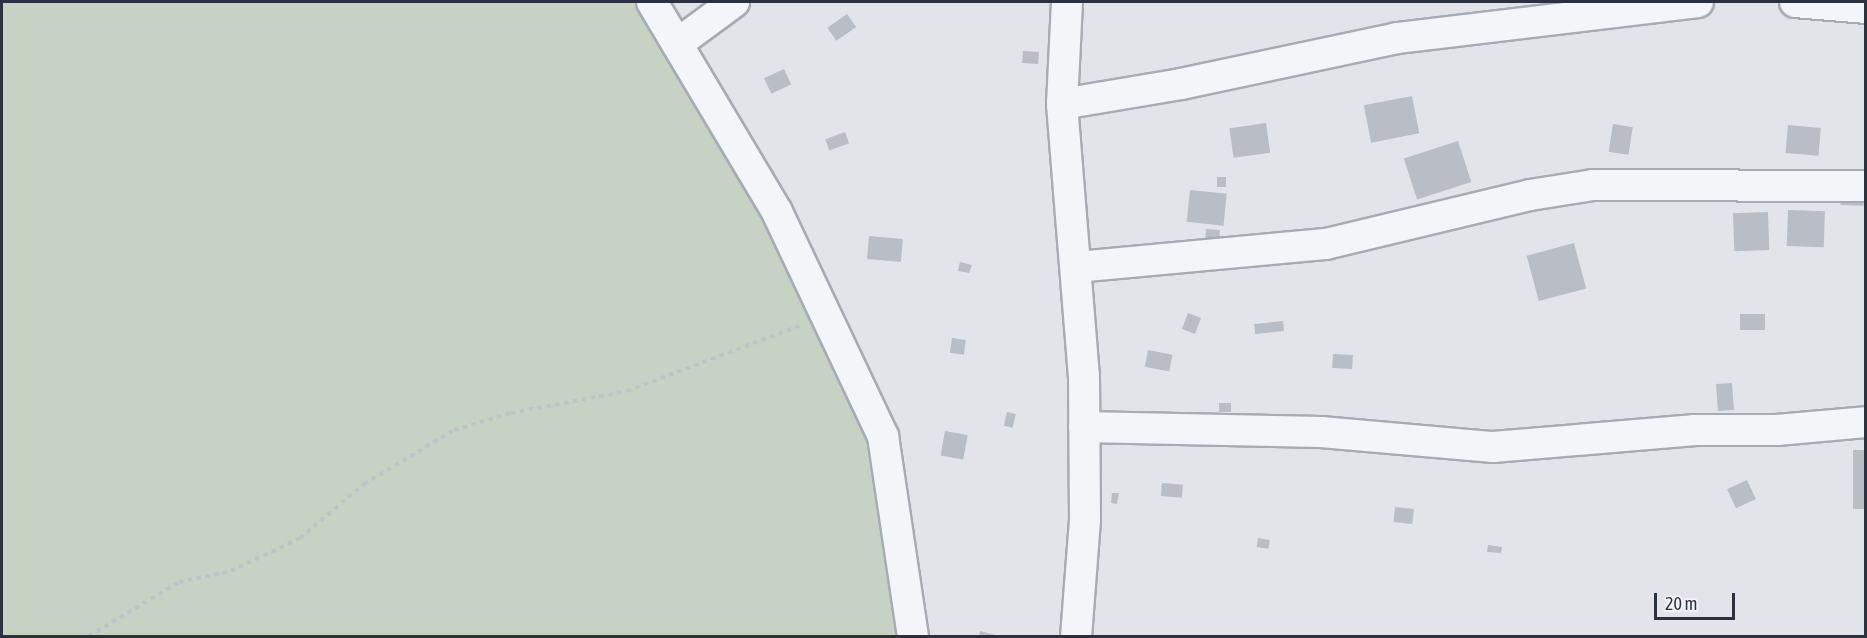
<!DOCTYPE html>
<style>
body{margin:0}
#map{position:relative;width:1867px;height:638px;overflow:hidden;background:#e2e4e9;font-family:"Asap Condensed",sans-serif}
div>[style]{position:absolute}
.green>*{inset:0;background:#c6d2c3}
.building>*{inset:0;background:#b9bdc5;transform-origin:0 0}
.path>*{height:4px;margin-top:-2px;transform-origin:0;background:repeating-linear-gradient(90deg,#c0c2c8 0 4.5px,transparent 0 9px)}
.roads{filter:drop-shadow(2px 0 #a7abb3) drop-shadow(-2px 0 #a7abb3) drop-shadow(0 2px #a7abb3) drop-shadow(0 -2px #a7abb3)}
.minor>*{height:30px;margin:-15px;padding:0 15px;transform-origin:15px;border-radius:15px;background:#f4f5f8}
span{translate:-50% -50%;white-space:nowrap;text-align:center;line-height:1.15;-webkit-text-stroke:4.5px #f1f3f6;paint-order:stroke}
.frame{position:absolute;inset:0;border:3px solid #2b313f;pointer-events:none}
.scale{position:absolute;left:1654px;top:593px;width:81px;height:27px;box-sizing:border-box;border:3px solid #2b313f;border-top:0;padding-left:8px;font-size:18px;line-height:21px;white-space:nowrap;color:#2b313f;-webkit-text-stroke:4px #f1f3f6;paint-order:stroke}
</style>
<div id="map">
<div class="green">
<i style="clip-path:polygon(2px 2px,644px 2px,863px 409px,909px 636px,2px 636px)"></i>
</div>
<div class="building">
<i style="left:847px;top:14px;width:16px;height:24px;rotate:55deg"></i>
<i style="left:1023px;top:51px;width:16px;height:12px;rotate:4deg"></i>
<i style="left:784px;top:69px;width:17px;height:22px;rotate:65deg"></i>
<i style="left:1412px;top:96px;width:38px;height:49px;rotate:79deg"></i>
<i style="left:1266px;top:123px;width:30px;height:37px;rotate:82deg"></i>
<i style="left:1613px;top:124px;width:20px;height:28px;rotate:9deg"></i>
<i style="left:1788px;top:125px;width:33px;height:28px;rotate:5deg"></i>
<i style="left:845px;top:132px;width:12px;height:21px;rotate:70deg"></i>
<i style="left:1458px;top:141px;width:43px;height:57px;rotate:72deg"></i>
<i style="left:1217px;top:177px;width:9px;height:10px"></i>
<i style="left:1190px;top:190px;width:37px;height:32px;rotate:6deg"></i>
<i style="left:1841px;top:192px;width:23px;height:13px;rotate:2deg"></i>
<i style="left:1788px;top:210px;width:37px;height:36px;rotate:2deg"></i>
<i style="left:1768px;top:212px;width:38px;height:35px;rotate:88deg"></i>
<i style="left:1206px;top:229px;width:14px;height:11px;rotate:4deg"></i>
<i style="left:869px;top:236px;width:34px;height:23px;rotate:5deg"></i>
<i style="left:1574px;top:243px;width:47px;height:49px;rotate:75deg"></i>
<i style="clip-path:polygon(960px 262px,972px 265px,969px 273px,958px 271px)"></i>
<i style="left:1188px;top:313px;width:14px;height:17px;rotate:21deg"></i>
<i style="left:1740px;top:314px;width:25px;height:16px"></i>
<i style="left:1283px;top:321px;width:10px;height:29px;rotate:84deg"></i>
<i style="left:952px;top:338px;width:14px;height:15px;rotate:8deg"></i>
<i style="left:1148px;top:350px;width:25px;height:17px;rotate:11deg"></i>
<i style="left:1333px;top:354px;width:20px;height:14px;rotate:3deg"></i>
<i style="left:1732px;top:383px;width:27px;height:16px;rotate:86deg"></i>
<i style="left:1219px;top:403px;width:12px;height:9px"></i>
<i style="left:1007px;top:412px;width:9px;height:14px;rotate:13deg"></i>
<i style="left:945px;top:431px;width:23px;height:25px;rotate:10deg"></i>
<i style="left:1853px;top:450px;width:13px;height:59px"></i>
<i style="left:1747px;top:480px;width:21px;height:22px;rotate:65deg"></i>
<i style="left:1162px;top:483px;width:21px;height:13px;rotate:5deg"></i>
<i style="clip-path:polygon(1112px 493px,1119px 493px,1117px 504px,1111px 503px)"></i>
<i style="left:1395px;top:507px;width:19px;height:15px;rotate:6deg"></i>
<i style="left:1258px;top:538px;width:12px;height:9px;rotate:9deg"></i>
<i style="clip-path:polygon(1488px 545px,1502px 547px,1501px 553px,1487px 552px)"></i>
<i style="clip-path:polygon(980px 631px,999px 636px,979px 636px)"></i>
</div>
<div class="path">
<i style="left:89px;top:636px;width:105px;rotate:-31deg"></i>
<i style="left:179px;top:582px;width:53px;rotate:-11.9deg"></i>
<i style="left:231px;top:571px;width:76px;rotate:-25.6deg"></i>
<i style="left:300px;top:538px;width:84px;rotate:-40.2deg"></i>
<i style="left:364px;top:484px;width:105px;rotate:-31deg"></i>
<i style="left:454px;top:430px;width:59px;rotate:-16.6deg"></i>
<i style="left:511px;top:413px;width:118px;rotate:-10.7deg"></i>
<i style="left:627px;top:391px;width:187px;rotate:-20.7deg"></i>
</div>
<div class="roads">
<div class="minor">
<i style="left:652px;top:2px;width:244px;rotate:59.2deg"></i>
<i style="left:777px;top:212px;width:248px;rotate:64.7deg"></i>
<i style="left:883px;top:436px;width:202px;rotate:81.5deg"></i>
<i style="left:1067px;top:2px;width:102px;rotate:92.8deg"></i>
<i style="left:1062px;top:104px;width:273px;rotate:85.4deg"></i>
<i style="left:1084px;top:376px;width:144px;rotate:89.6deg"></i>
<i style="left:1085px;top:520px;width:116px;rotate:94.4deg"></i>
<i style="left:1795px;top:2px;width:71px;rotate:4.8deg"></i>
<i style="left:677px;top:44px;width:71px;rotate:-36.4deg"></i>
<i style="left:1062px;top:104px;width:121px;rotate:-9.5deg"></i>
<i style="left:1181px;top:84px;width:221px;rotate:-12deg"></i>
<i style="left:1397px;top:38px;width:303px;rotate:-6.8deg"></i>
<i style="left:1077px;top:267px;width:250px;rotate:-5.3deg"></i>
<i style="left:1326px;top:244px;width:210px;rotate:-13.5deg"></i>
<i style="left:1530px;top:195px;width:64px;rotate:-9deg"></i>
<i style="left:1593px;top:185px;width:273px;rotate:0.2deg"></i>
<i style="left:1084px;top:427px;width:237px;rotate:1.2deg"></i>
<i style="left:1321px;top:432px;width:173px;rotate:5deg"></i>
<i style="left:1493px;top:447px;width:203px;rotate:-4.8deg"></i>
<i style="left:1695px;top:430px;width:82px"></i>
<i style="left:1777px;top:430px;width:89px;rotate:-5.1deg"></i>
</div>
</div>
<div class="frame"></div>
<div class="scale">20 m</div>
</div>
